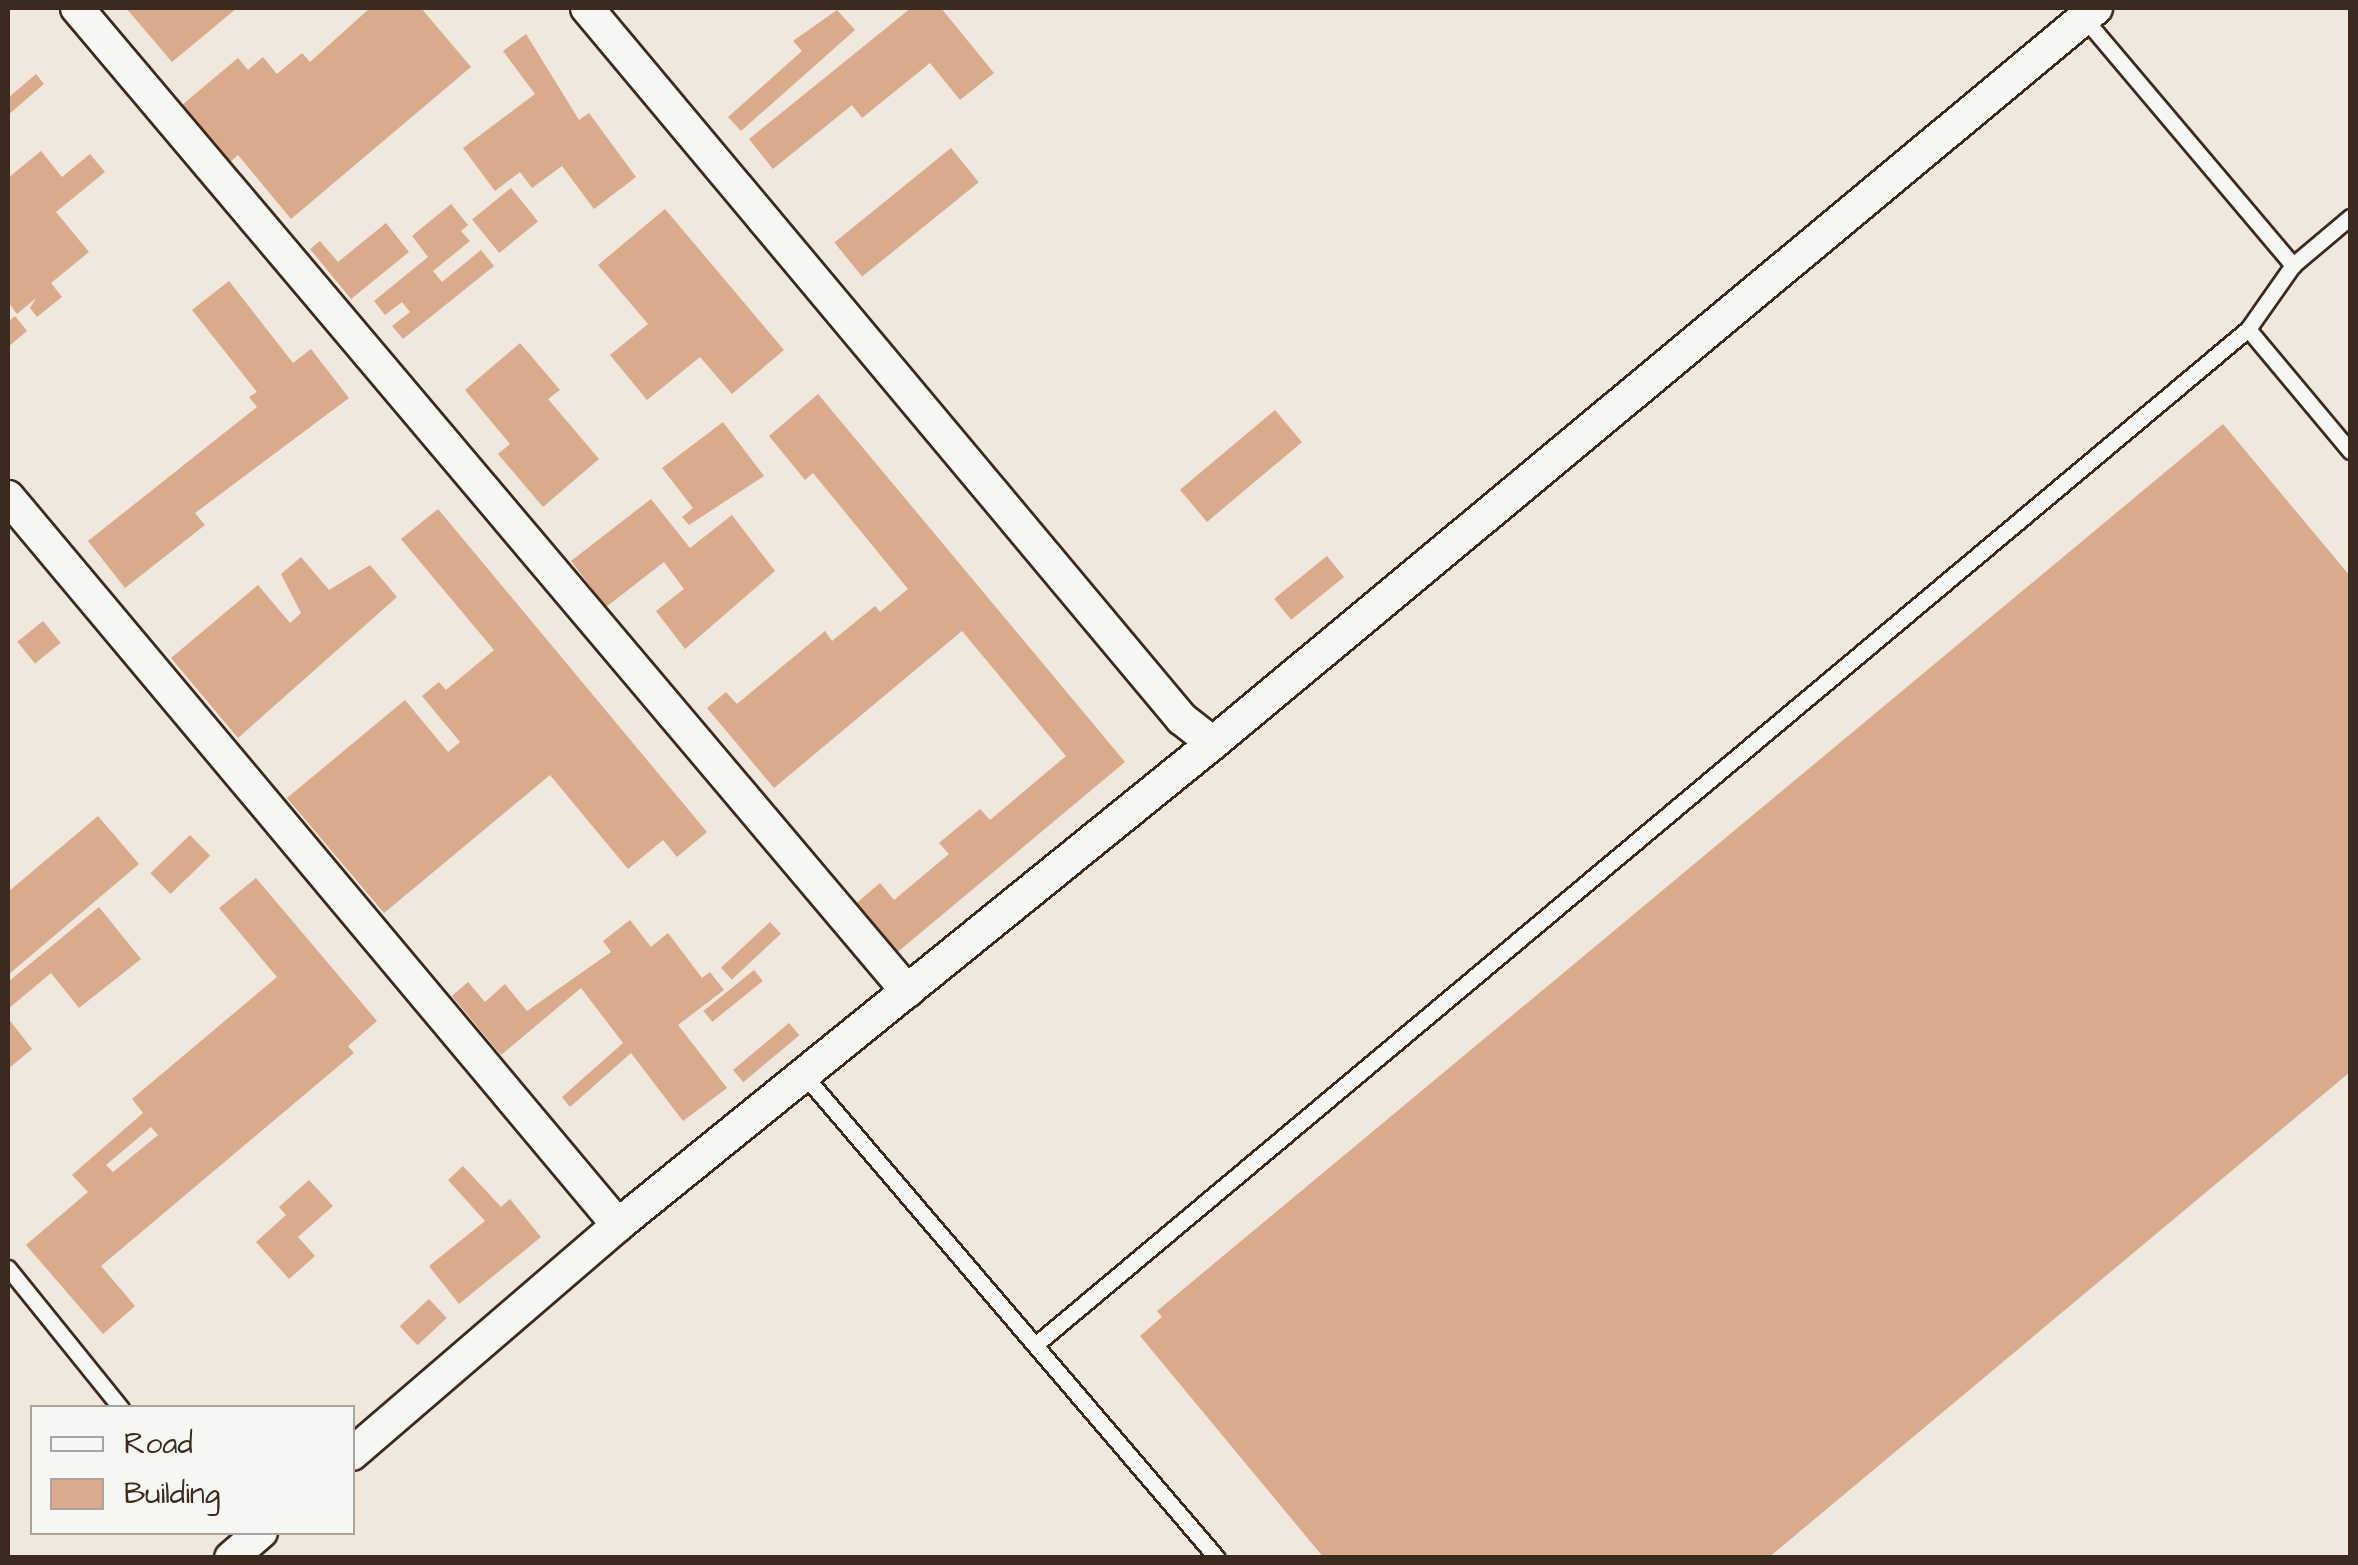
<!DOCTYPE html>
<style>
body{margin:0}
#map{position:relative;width:2358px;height:1565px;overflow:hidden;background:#f0e7dd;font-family:"Architects Daughter",sans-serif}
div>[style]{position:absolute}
.building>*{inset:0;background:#d9aa8b;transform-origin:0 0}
.roads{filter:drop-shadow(2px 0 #3b2a1e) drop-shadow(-2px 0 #3b2a1e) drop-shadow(0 2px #3b2a1e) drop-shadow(0 -2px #3b2a1e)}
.service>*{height:15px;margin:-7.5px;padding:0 7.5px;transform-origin:7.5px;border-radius:7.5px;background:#f6f6f2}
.minor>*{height:32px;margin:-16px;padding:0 16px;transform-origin:16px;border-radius:16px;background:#f6f6f2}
span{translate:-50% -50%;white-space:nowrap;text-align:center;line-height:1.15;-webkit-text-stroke:8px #f6f6f2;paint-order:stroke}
.frame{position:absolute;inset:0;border:10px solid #3b2a1e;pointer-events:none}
.legend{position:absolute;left:30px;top:1405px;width:325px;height:130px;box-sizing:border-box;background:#f6f6f2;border:2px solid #aba49d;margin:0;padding:12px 18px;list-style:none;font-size:30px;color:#3b2a1e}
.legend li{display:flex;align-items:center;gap:20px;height:50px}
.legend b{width:50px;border:2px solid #aba49d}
</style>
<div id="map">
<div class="building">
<i style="clip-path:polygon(126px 8px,237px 8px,172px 62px)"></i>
<i style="clip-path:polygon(370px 8px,421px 8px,471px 67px,291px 219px,238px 155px,230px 162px,182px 105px,238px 58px,248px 70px,263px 57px,277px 74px,302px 53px,310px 62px)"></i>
<i style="clip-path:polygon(911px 8px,941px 8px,994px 73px,960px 100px,930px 63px,862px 118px,852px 105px,773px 169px,749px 139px)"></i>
<i style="clip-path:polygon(837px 10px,855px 30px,741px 131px,728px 117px,802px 51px,793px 41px)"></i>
<i style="clip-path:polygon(526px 34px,579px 120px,589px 113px,636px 177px,594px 209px,562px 166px,532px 188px,520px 172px,495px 191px,463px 148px,535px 94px,503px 51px)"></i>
<i style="clip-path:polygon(36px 74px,44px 84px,8px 115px,8px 98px)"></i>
<i style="left:951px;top:148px;width:44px;height:150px;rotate:51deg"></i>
<i style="clip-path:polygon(41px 151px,62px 177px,90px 154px,105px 172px,56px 212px,89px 252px,51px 283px,62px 297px,37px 317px,30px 308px,36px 298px,17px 314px,8px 302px,8px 178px)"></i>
<i style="left:511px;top:188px;width:43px;height:50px;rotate:51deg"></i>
<i style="clip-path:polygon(451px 204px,468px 225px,461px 231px,470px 241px,433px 271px,442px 282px,481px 250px,494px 266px,403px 339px,392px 326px,410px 312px,402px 302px,385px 315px,374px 301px,428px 257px,412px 236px)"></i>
<i style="clip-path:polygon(665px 209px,784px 350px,732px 394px,700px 357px,647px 400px,610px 355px,648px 324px,598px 265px)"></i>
<i style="clip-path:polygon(386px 223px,409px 252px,351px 299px,310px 249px,320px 241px,338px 262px)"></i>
<i style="clip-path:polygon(229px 281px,293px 363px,311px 349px,349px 398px,195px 513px,205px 525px,125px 588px,88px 541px,257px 407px,249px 397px,257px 392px,192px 310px)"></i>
<i style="clip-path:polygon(15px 316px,27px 331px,8px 347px,8px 322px)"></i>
<i style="clip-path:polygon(520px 343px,560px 390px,548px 399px,599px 459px,543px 507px,498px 454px,510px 444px,465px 390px)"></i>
<i style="clip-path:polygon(818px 394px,1125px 762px,894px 955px,853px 906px,880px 883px,894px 900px,949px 854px,939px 843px,980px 809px,990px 820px,1066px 756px,962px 631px,774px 788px,707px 708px,726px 692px,737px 704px,825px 631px,832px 641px,875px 606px,880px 612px,908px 589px,813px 473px,805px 480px,769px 436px)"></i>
<i style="left:1275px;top:410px;width:42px;height:124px;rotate:50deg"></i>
<i style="clip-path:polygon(723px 422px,764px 476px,689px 525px,682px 517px,693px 508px,662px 468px)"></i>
<i style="clip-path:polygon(2223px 424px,2350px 576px,2350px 1072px,1768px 1558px,1324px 1558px,1140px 1336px,1162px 1317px,1157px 1311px)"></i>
<i style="clip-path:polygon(651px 499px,690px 548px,732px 515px,775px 571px,685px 649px,656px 611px,684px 589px,664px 562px,606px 607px,571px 561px)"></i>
<i style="clip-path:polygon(438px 509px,707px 832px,677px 857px,663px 840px,628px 869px,550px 775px,384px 913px,287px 798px,405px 700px,448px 752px,460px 742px,422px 696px,439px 682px,446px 690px,494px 650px,401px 539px)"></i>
<i style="left:1327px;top:556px;width:27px;height:68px;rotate:51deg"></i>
<i style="clip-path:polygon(301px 557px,329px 590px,370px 565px,397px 597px,238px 738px,171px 658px,258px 585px,290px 623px,301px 613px,281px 574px)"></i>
<i style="left:43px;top:621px;width:28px;height:33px;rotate:51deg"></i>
<i style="clip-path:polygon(98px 816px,139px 864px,8px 975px,8px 892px)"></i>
<i style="left:190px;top:835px;width:29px;height:55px;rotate:46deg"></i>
<i style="clip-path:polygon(evenodd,256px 878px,377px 1021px,348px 1046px,354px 1053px,101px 1266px,135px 1306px,103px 1334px,26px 1245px,88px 1192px,72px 1175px,143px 1113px,132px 1099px,277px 977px,219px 908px,256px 878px,151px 1127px,158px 1135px,113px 1172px,106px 1165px,151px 1127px)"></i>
<i style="clip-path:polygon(99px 907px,141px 959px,79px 1008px,51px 973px,8px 1009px,8px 982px)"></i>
<i style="clip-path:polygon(630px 920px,651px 947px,668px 933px,702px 978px,710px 972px,724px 990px,678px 1025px,727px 1088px,683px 1121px,631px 1053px,570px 1107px,562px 1097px,623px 1043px,581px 988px,501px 1055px,452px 996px,468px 982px,485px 1002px,505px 984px,527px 1011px,611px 952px,603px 941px)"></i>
<i style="left:770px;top:922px;width:16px;height:67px;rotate:47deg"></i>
<i style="left:754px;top:970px;width:14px;height:65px;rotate:51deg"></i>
<i style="clip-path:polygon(8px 1018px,32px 1049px,8px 1069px)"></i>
<i style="left:789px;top:1023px;width:16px;height:73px;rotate:50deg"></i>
<i style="clip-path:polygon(463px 1166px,501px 1207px,510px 1199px,541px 1237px,459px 1304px,429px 1266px,485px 1221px,448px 1180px)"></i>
<i style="clip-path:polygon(309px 1180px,333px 1206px,298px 1237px,315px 1256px,289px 1279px,256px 1242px,286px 1215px,279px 1207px)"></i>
<i style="left:429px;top:1299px;width:26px;height:40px;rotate:47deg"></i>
</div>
<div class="roads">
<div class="service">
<i style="left:2084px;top:18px;width:324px;rotate:49.8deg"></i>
<i style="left:2248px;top:329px;width:159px;rotate:50.1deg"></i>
<i style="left:804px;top:1075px;width:635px;rotate:49.47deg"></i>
<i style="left:8px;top:1268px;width:180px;rotate:51.1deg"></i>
<i style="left:1035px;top:1345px;width:1582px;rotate:-39.95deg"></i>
<i style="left:2248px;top:329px;width:78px;rotate:-54.9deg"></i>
<i style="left:2293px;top:265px;width:75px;rotate:-40.1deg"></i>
</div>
<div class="minor">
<i style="left:77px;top:8px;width:1287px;rotate:49.82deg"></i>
<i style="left:587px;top:8px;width:927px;rotate:50.08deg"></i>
<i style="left:1182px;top:719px;width:39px;rotate:38deg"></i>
<i style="left:8px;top:497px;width:950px;rotate:50.04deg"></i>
<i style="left:352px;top:1454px;width:351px;rotate:-40.7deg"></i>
<i style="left:618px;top:1225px;width:766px;rotate:-39.01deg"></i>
<i style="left:1213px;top:743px;width:1149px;rotate:-39.77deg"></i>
<i style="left:231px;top:1558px;width:40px;rotate:-41deg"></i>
</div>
</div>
<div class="frame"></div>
<ul class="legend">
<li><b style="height:12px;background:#f6f6f2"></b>Road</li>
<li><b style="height:28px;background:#d9aa8b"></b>Building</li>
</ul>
</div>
